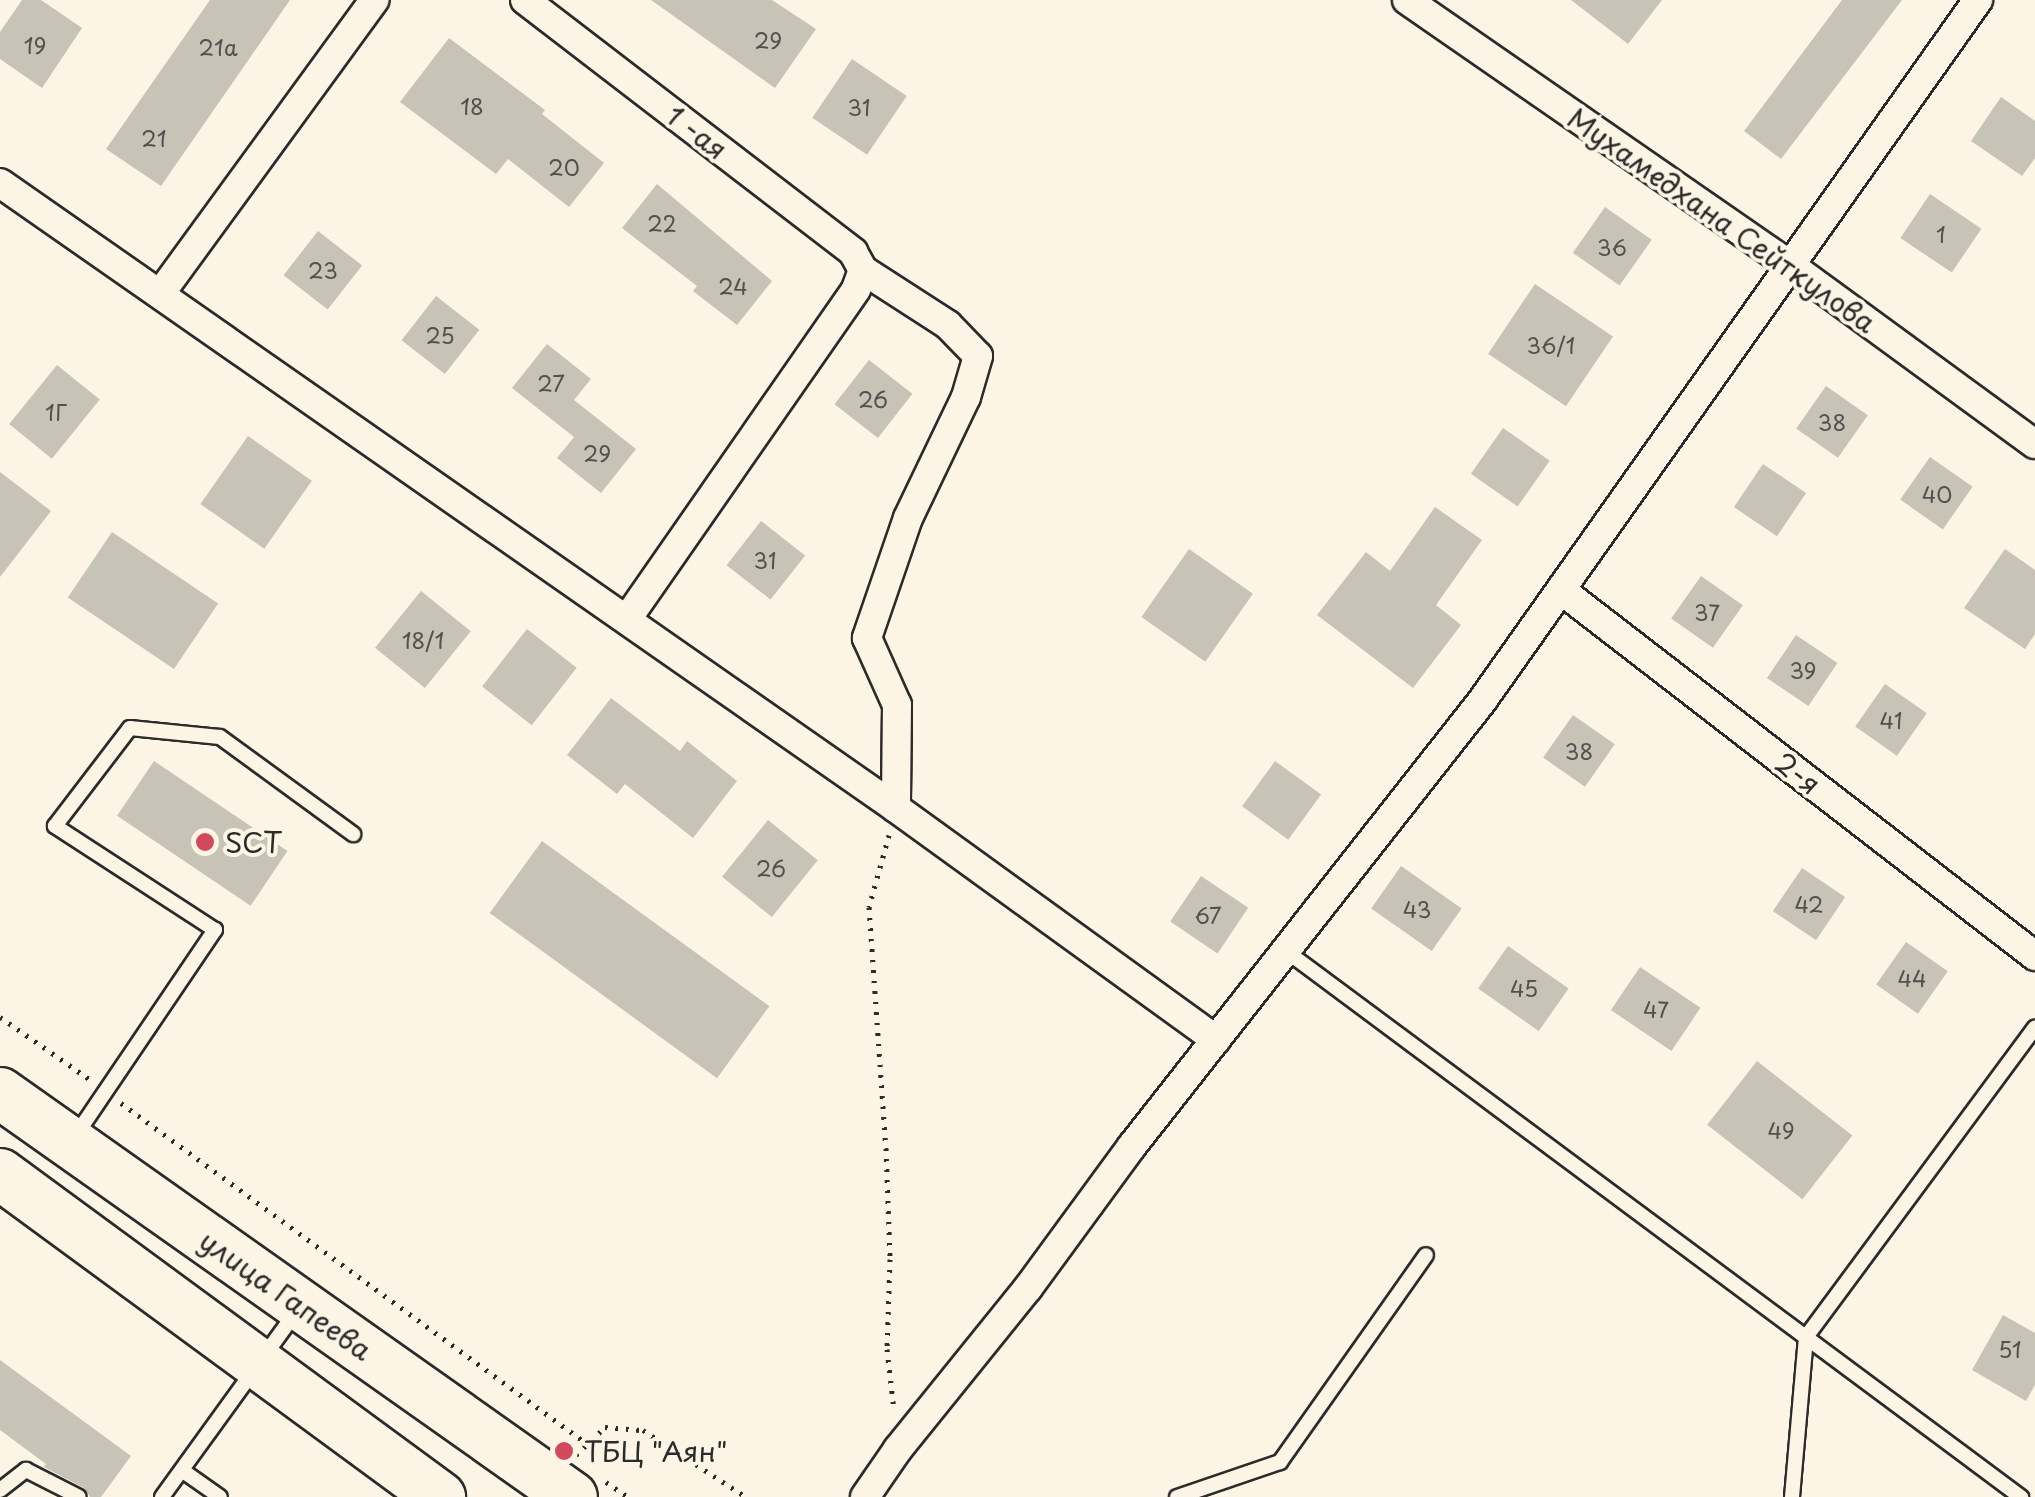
<!DOCTYPE html>
<meta charset="utf-8">
<style>
body{margin:0}
#map{position:relative;width:2035px;height:1497px;overflow:hidden;background:#fcf5e5;font-family:"Playpen Sans",sans-serif}
div>[style]{position:absolute}
.building>*{inset:0;background:#c8c3b7;transform-origin:0 0}
.path>*{height:5px;margin-top:-2.5px;transform-origin:0;background:repeating-linear-gradient(90deg,#2b2b2b 0 2.5px,transparent 0 10.5px)}
.roads{filter:drop-shadow(2px 0 #2b2b2b) drop-shadow(-2px 0 #2b2b2b) drop-shadow(0 2px #2b2b2b) drop-shadow(0 -2px #2b2b2b)}
.lane>*{height:14px;margin:-7px;padding:0 7px;transform-origin:7px;border-radius:7px;background:#fcf5e5}
.street>*{height:28px;margin:-14px;padding:0 14px;transform-origin:14px;border-radius:14px;background:#fcf5e5}
.highway>*{height:50px;margin:-25px;padding:0 25px;transform-origin:25px;border-radius:25px;background:#fcf5e5}
.dots>*{width:28px;height:28px;translate:-50% -50%;box-sizing:border-box;border:5px solid #fcf5e5;border-radius:50%}
span{translate:-50% -50%;white-space:nowrap;text-align:center;line-height:1.15;-webkit-text-stroke:8px #fcf5e5;paint-order:stroke}
.number-label{font-size:22px;color:#52514e}
.number-label span{-webkit-text-stroke-width:0}
.street-label{font-size:28px;color:#2b2b2b}
.poi-label{font-size:28px;color:#2b2b2b}
.left{translate:0 -50%;text-align:left}
</style>
<div id="map">
<div class="building">
<i style="clip-path:polygon(22px 0,41px 0,82px 28px,42px 88px,0 59px,0 32px)"></i>
<i style="clip-path:polygon(210px 0,290px 0,161px 186px,106px 149px)"></i>
<i style="clip-path:polygon(651px 0,772px 0,816px 29px,775px 88px)"></i>
<i style="clip-path:polygon(1571px 0,1662px 0,1628px 44px)"></i>
<i style="clip-path:polygon(1842px 0,1902px 0,1781px 159px,1744px 131px)"></i>
<i style="clip-path:polygon(449px 38px,545px 110px,542px 114px,604px 163px,569px 207px,508px 159px,496px 174px,400px 102px)"></i>
<i style="left:852px;top:59px;width:66px;height:71px;rotate:34deg"></i>
<i style="clip-path:polygon(2001px 97px,2035px 121px,2035px 158px,2022px 176px,1971px 141px)"></i>
<i style="clip-path:polygon(657px 184px,772px 281px,737px 325px,693px 291px,697px 286px,622px 228px)"></i>
<i style="left:1930px;top:194px;width:62px;height:53px;rotate:34deg"></i>
<i style="left:1605px;top:207px;width:57px;height:56px;rotate:35deg"></i>
<i style="left:318px;top:231px;width:56px;height:56px;rotate:38deg"></i>
<i style="left:1535px;top:284px;width:94px;height:84px;rotate:34deg"></i>
<i style="left:436px;top:296px;width:55px;height:56px;rotate:38deg"></i>
<i style="clip-path:polygon(547px 344px,591px 379px,574px 400px,636px 449px,601px 493px,557px 458px,574px 437px,512px 388px)"></i>
<i style="left:869px;top:360px;width:55px;height:56px;rotate:38deg"></i>
<i style="left:57px;top:365px;width:55px;height:76px;rotate:39deg"></i>
<i style="left:1826px;top:386px;width:51px;height:52px;rotate:35deg"></i>
<i style="left:1503px;top:428px;width:57px;height:56px;rotate:35deg"></i>
<i style="left:248px;top:436px;width:78px;height:83px;rotate:35deg"></i>
<i style="left:1930px;top:457px;width:52px;height:52px;rotate:35deg"></i>
<i style="left:1763px;top:464px;width:52px;height:52px;rotate:34deg"></i>
<i style="clip-path:polygon(0 472px,51px 511px,0 577px)"></i>
<i style="clip-path:polygon(1435px 507px,1482px 540px,1436px 605px,1461px 625px,1413px 688px,1317px 615px,1366px 552px,1390px 571px)"></i>
<i style="left:761px;top:521px;width:56px;height:56px;rotate:38deg"></i>
<i style="left:112px;top:532px;width:128px;height:79px;rotate:34deg"></i>
<i style="left:1189px;top:549px;width:78px;height:83px;rotate:35deg"></i>
<i style="clip-path:polygon(2005px 549px,2035px 570px,2035px 634px,2025px 649px,1964px 608px)"></i>
<i style="left:1701px;top:576px;width:51px;height:52px;rotate:35deg"></i>
<i style="left:421px;top:591px;width:64px;height:73px;rotate:39deg"></i>
<i style="left:527px;top:629px;width:63px;height:73px;rotate:38deg"></i>
<i style="left:1796px;top:635px;width:50px;height:52px;rotate:34deg"></i>
<i style="left:1885px;top:684px;width:51px;height:52px;rotate:35deg"></i>
<i style="clip-path:polygon(611px 698px,680px 751px,687px 741px,737px 781px,693px 838px,625px 784px,617px 794px,567px 755px)"></i>
<i style="left:1573px;top:715px;width:51px;height:52px;rotate:35deg"></i>
<i style="left:154px;top:761px;width:161px;height:66px;rotate:34deg"></i>
<i style="left:1275px;top:761px;width:57px;height:56px;rotate:36deg"></i>
<i style="left:768px;top:820px;width:64px;height:73px;rotate:39deg"></i>
<i style="left:542px;top:841px;width:281px;height:89px;rotate:36deg"></i>
<i style="left:1401px;top:866px;width:74px;height:52px;rotate:35deg"></i>
<i style="left:1802px;top:868px;width:52px;height:52px;rotate:34deg"></i>
<i style="left:1201px;top:876px;width:57px;height:55px;rotate:34deg"></i>
<i style="left:1906px;top:942px;width:51px;height:52px;rotate:35deg"></i>
<i style="left:1508px;top:946px;width:74px;height:52px;rotate:35deg"></i>
<i style="left:1640px;top:967px;width:73px;height:52px;rotate:34deg"></i>
<i style="left:1757px;top:1061px;width:121px;height:81px;rotate:38deg"></i>
<i style="clip-path:polygon(2003px 1315px,2035px 1333px,2035px 1385px,2026px 1401px,1972px 1370px)"></i>
<i style="clip-path:polygon(0 1360px,131px 1456px,101px 1497px,90px 1497px,84px 1488px,44px 1467px,46px 1464px,0 1430px)"></i>
</div>
<div class="path">
<i style="left:889px;top:835px;width:75px;rotate:105.5deg"></i>
<i style="left:869px;top:907px;width:242px;rotate:86deg"></i>
<i style="left:886px;top:1148px;width:111px;rotate:87.9deg"></i>
<i style="left:890px;top:1259px;width:90px;rotate:91.9deg"></i>
<i style="left:887px;top:1349px;width:61px;rotate:83.5deg"></i>
<i style="left:0;top:1017px;width:112px;rotate:34.8deg"></i>
<i style="left:121px;top:1103px;width:576px;rotate:36.17deg"></i>
<i style="left:576px;top:1455px;width:40px;rotate:-44deg"></i>
<i style="left:605px;top:1427px;width:38px;rotate:5deg"></i>
<i style="left:643px;top:1430px;width:123px;rotate:33deg"></i>
<i style="left:606px;top:1482px;width:27px;rotate:34deg"></i>
</div>
<div class="roads">
<div class="lane">
<i style="left:1286px;top:951px;width:916px;rotate:36.61deg"></i>
<i style="left:76px;top:1135px;width:248px;rotate:-55.9deg"></i>
<i style="left:215px;top:930px;width:191px;rotate:-147deg"></i>
<i style="left:55px;top:826px;width:123px;rotate:-52.6deg"></i>
<i style="left:130px;top:728px;width:90px;rotate:5.7deg"></i>
<i style="left:220px;top:737px;width:165px;rotate:36.1deg"></i>
<i style="left:183px;top:1471px;width:45px;rotate:35.1deg"></i>
<i style="left:0;top:1490px;width:33px;rotate:-38deg"></i>
<i style="left:26px;top:1470px;width:59px;rotate:27deg"></i>
<i style="left:162px;top:1497px;width:228px;rotate:-54.1deg"></i>
<i style="left:1177px;top:1497px;width:109px;rotate:-18.8deg"></i>
<i style="left:1280px;top:1462px;width:253px;rotate:-54.8deg"></i>
<i style="left:1792px;top:1497px;width:161px;rotate:-85deg"></i>
<i style="left:1806px;top:1337px;width:385px;rotate:-53.5deg"></i>
</div>
<div class="street">
<i style="left:525px;top:0;width:414px;rotate:37.5deg"></i>
<i style="left:853px;top:252px;width:21px;rotate:61deg"></i>
<i style="left:863px;top:270px;width:101px;rotate:32.9deg"></i>
<i style="left:948px;top:325px;width:43px;rotate:45.9deg"></i>
<i style="left:978px;top:356px;width:43px;rotate:106.3deg"></i>
<i style="left:966px;top:397px;width:134px;rotate:115.6deg"></i>
<i style="left:908px;top:518px;width:127px;rotate:108.9deg"></i>
<i style="left:867px;top:638px;width:73px;rotate:65.9deg"></i>
<i style="left:897px;top:705px;width:103px;rotate:90.6deg"></i>
<i style="left:896px;top:808px;width:395px;rotate:35.9deg"></i>
<i style="left:1407px;top:0;width:466px;rotate:34.7deg"></i>
<i style="left:1790px;top:265px;width:303px;rotate:36.2deg"></i>
<i style="left:0;top:183px;width:1092px;rotate:34.9deg"></i>
<i style="left:160px;top:294px;width:364px;rotate:-53.9deg"></i>
<i style="left:1561px;top:590px;width:599px;rotate:37.67deg"></i>
<i style="left:627px;top:619px;width:402px;rotate:-55.2deg"></i>
<i style="left:856px;top:289px;width:20px;rotate:-70deg"></i>
<i style="left:865px;top:1497px;width:58px;rotate:-55.5deg"></i>
<i style="left:898px;top:1449px;width:207px;rotate:-51.1deg"></i>
<i style="left:1028px;top:1288px;width:176px;rotate:-53.8deg"></i>
<i style="left:1132px;top:1146px;width:566px;rotate:-51.81deg"></i>
<i style="left:1482px;top:701px;width:859px;rotate:-54.72deg"></i>
</div>
<div class="highway">
<i style="left:0;top:1093px;width:700px;rotate:35.23deg"></i>
<i style="left:0;top:1174px;width:546px;rotate:36.28deg"></i>
</div>
</div>
<div class="dots">
<i style="left:205px;top:842px;background:#d1495b"></i>
<i style="left:564px;top:1451px;background:#d1495b"></i>
</div>
<div class="number-label">
<span style="left:768px;top:40px">29</span>
<span style="left:35px;top:45px">19</span>
<span style="left:218px;top:47px">21а</span>
<span style="left:472px;top:106px">18</span>
<span style="left:859px;top:107px">31</span>
<span style="left:154px;top:138px">21</span>
<span style="left:564px;top:167px">20</span>
<span style="left:662px;top:223px">22</span>
<span style="left:1941px;top:234px">1</span>
<span style="left:1612px;top:247px">36</span>
<span style="left:323px;top:270px">23</span>
<span style="left:733px;top:286px">24</span>
<span style="left:440px;top:335px">25</span>
<span style="left:1551px;top:345px">36/1</span>
<span style="left:551px;top:383px">27</span>
<span style="left:873px;top:399px">26</span>
<span style="left:56px;top:412px">1Г</span>
<span style="left:1832px;top:422px">38</span>
<span style="left:597px;top:453px">29</span>
<span style="left:1937px;top:494px">40</span>
<span style="left:765px;top:560px">31</span>
<span style="left:1707px;top:612px">37</span>
<span style="left:423px;top:640px">18/1</span>
<span style="left:1803px;top:670px">39</span>
<span style="left:1891px;top:720px">41</span>
<span style="left:1579px;top:751px">38</span>
<span style="left:771px;top:868px">26</span>
<span style="left:1809px;top:904px">42</span>
<span style="left:1417px;top:909px">43</span>
<span style="left:1208px;top:915px">67</span>
<span style="left:1912px;top:978px">44</span>
<span style="left:1524px;top:988px">45</span>
<span style="left:1656px;top:1009px">47</span>
<span style="left:1781px;top:1130px">49</span>
<span style="left:2010px;top:1349px">51</span>
</div>
<div class="street-label">
<span style="left:697px;top:132px;rotate:38deg">1 -ая</span>
<span style="left:1722px;top:220px;rotate:35deg">Мухамедхана Сейткулова</span>
<span style="left:1798px;top:773px;rotate:38deg">2-я</span>
<span style="left:286px;top:1295px;rotate:35deg">улица Гапеева</span>
</div>
<div class="poi-label">
<span class="left" style="left:225px;top:842px">SCT</span>
<span class="left" style="left:584px;top:1451px">ТБЦ "Аян"</span>
</div>
</div>
